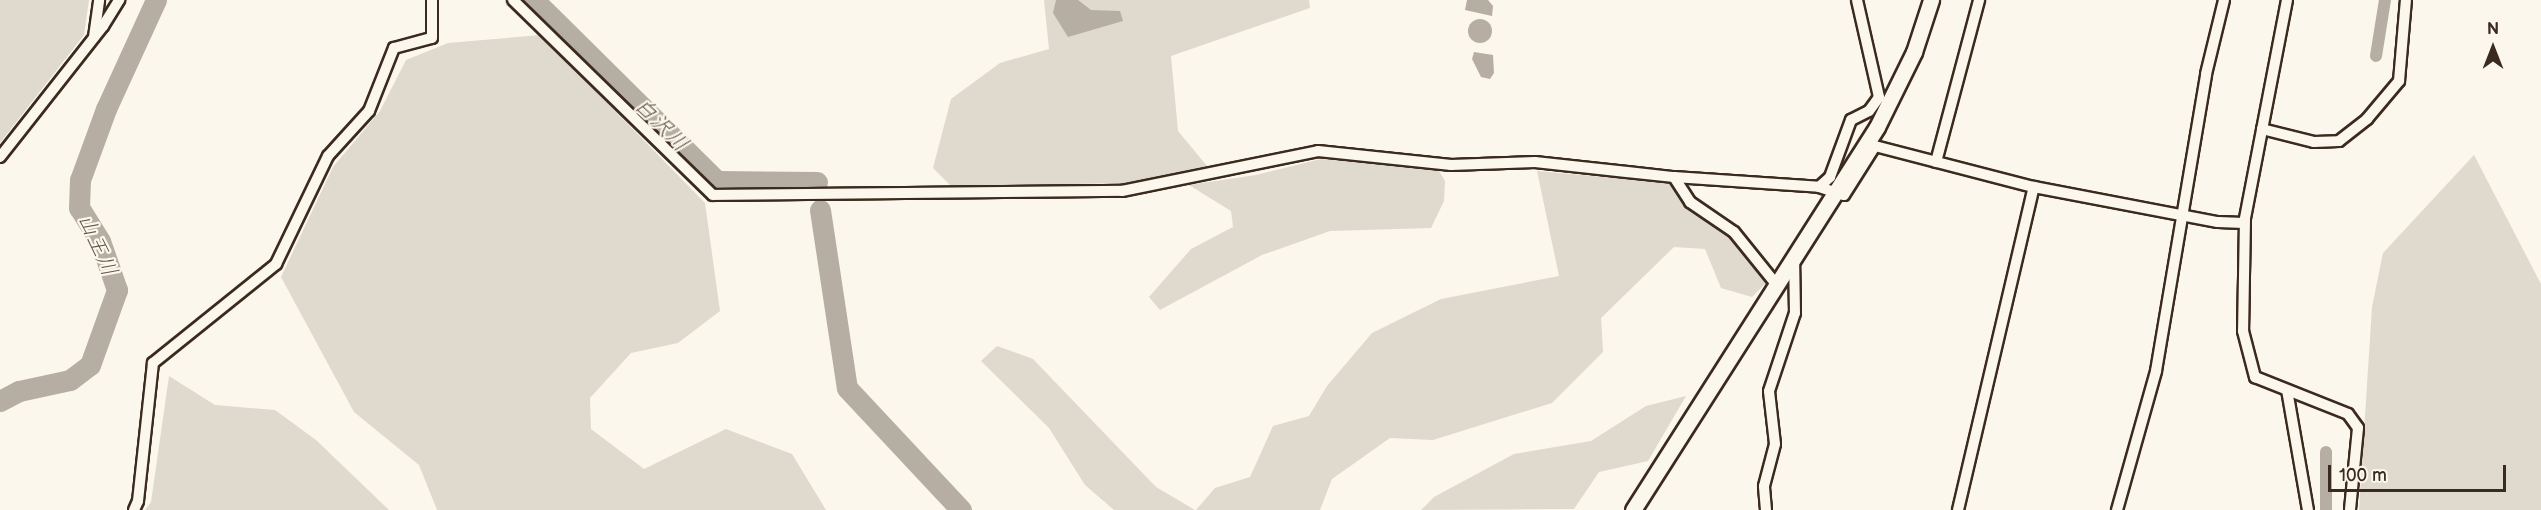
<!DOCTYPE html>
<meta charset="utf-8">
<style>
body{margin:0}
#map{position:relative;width:2541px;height:510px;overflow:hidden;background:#fbf7ec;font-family:"Balsamiq Sans","Klee One",sans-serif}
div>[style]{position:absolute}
.green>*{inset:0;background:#dfd9ce}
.water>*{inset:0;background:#b6aea2}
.round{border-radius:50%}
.canal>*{height:12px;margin:-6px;padding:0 6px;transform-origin:6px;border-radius:6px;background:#b6aea2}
.river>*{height:21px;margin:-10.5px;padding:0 10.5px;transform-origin:10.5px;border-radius:10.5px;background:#b6aea2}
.roads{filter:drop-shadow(2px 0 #3b2a1e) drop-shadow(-2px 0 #3b2a1e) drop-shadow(0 2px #3b2a1e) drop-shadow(0 -2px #3b2a1e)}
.street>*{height:10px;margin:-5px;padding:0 5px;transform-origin:5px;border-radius:5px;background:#fbf7ec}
.secondary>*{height:15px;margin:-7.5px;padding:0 7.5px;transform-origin:7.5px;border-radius:7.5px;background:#fbf7ec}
span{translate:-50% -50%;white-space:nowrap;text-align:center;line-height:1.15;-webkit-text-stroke:4.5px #fbf7ec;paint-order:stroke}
.water-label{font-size:22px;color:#605246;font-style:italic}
.north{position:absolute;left:2463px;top:18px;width:60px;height:60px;-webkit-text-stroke:4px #fbf7ec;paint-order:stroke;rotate:0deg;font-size:16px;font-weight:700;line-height:24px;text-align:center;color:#3b2a1e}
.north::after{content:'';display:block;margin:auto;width:21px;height:27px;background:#3b2a1e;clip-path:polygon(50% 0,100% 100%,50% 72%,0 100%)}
.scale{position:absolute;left:2328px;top:465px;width:178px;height:27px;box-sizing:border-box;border:3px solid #3b2a1e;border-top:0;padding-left:8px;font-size:18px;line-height:21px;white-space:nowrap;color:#3b2a1e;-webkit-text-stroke:4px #fbf7ec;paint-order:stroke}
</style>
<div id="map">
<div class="green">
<i style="clip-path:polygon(0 0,89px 0,84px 35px,0 143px)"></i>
<i style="clip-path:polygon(1044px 0,1309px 0,1310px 8px,1171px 56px,1178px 131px,1207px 166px,1129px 183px,951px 186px,933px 168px,951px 99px,1000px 63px,1049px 49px)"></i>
<i style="clip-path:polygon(541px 35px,705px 203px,720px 311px,678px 343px,631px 353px,590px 398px,591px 429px,644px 469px,726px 429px,792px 454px,826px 510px,437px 510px,419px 465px,354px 412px,281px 277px,333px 167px,380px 111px,406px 60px,448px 43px)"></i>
<i style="clip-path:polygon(2474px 155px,2541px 284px,2541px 510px,2359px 510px,2372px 307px,2383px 253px)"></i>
<i style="clip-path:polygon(1321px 159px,1438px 169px,1445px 181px,1444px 201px,1431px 228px,1330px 231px,1262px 255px,1160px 310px,1149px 297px,1191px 249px,1233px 227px,1231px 211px,1189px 185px,1256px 175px)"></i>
<i style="clip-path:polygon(1537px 171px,1669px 183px,1686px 207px,1730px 235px,1766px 283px,1752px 297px,1721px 288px,1705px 249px,1674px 247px,1601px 318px,1603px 352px,1552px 403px,1433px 440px,1390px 438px,1332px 479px,1320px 510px,1196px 510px,1215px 488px,1250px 477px,1273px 426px,1309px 416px,1327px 386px,1372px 333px,1441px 299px,1559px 276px)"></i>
<i style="clip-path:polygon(997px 346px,1033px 359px,1156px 487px,1195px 510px,1114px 510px,1085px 485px,1049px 428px,981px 361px)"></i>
<i style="clip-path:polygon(169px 376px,215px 405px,275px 410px,316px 440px,389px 510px,145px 510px,151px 502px)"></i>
<i style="clip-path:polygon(1686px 396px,1648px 461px,1599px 472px,1574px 509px,1421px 510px,1434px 497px,1514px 454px,1591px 441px,1646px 406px)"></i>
</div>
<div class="water">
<i style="clip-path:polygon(1056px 0,1078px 0,1091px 10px,1120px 11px,1123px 21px,1068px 37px,1053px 13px)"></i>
<i style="clip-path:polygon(1467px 0,1488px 0,1493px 6px,1492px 16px,1465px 10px)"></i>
<i class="round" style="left:1468px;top:19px;width:24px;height:24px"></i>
<i style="clip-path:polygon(1474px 52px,1493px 55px,1494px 73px,1490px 79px,1481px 77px,1472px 59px)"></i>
</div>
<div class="canal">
<i style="left:2376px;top:56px;width:57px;rotate:-80.9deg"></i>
<i style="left:2326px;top:452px;width:58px;rotate:90deg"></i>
</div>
<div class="river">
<i style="left:534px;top:0;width:257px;rotate:44.7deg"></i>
<i style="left:717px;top:181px;width:100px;rotate:0.6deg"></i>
<i style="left:820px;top:210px;width:180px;rotate:81.4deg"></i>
<i style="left:847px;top:388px;width:167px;rotate:46.9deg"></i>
<i style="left:0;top:401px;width:21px;rotate:-28deg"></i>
<i style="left:19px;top:391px;width:52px;rotate:-12.2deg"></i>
<i style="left:70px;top:380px;width:25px;rotate:-37deg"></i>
<i style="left:90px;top:365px;width:80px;rotate:-70.2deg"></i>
<i style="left:117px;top:290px;width:52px;rotate:-109.1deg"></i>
<i style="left:100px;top:241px;width:39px;rotate:-122deg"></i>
<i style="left:79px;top:208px;width:28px;rotate:-88deg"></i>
<i style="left:80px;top:180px;width:76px;rotate:-69.9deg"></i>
<i style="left:106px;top:109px;width:120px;rotate:-65.4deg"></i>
</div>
<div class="roads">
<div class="street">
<i style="left:513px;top:0;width:279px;rotate:44.3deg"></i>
<i style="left:713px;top:195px;width:409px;rotate:-0.6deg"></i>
<i style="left:1122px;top:191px;width:200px;rotate:-11.5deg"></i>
<i style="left:1318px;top:151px;width:134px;rotate:6deg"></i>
<i style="left:1451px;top:165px;width:84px;rotate:-2deg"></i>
<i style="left:1535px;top:162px;width:140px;rotate:6.2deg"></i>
<i style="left:1674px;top:177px;width:145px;rotate:3.9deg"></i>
<i style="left:1819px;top:187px;width:26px;rotate:18deg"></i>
<i style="left:1844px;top:195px;width:58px;rotate:-57.7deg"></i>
<i style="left:1875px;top:146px;width:164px;rotate:14.5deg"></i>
<i style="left:2034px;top:187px;width:187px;rotate:10.8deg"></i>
<i style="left:2218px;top:222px;width:26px;rotate:2deg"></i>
<i style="left:2287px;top:0;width:223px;rotate:100.9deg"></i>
<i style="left:2245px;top:219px;width:112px;rotate:91deg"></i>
<i style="left:2243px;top:331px;width:48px;rotate:75.4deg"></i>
<i style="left:2255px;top:377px;width:100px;rotate:21.7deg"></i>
<i style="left:2348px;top:414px;width:17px;rotate:54deg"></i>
<i style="left:2358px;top:428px;width:82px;rotate:95.6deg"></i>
<i style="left:94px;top:37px;width:37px;rotate:-82deg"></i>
<i style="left:2262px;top:129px;width:54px;rotate:14deg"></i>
<i style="left:2314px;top:142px;width:25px;rotate:-2deg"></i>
<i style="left:2339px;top:141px;width:36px;rotate:-38deg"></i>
<i style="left:2367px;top:119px;width:50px;rotate:-49.9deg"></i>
<i style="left:2399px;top:81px;width:81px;rotate:-85.1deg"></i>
<i style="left:0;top:157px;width:167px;rotate:-51.8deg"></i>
<i style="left:103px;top:26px;width:31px;rotate:-58deg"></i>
<i style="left:1936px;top:162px;width:168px;rotate:-75.1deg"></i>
<i style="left:1674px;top:177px;width:30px;rotate:57deg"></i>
<i style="left:1690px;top:202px;width:53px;rotate:34.3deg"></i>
<i style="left:1734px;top:232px;width:67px;rotate:51.1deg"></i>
<i style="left:1819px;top:187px;width:15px;rotate:-42deg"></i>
<i style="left:1830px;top:177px;width:61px;rotate:-69.8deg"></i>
<i style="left:1851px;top:120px;width:20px;rotate:-27deg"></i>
<i style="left:1869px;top:111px;width:17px;rotate:-54deg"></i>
<i style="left:1879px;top:97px;width:99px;rotate:-102.8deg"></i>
<i style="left:2287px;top:390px;width:122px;rotate:80.1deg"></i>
<i style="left:134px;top:510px;width:10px;rotate:-66deg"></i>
<i style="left:138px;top:501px;width:139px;rotate:-83.8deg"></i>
<i style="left:153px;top:363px;width:158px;rotate:-38.8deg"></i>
<i style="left:276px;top:264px;width:120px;rotate:-64.3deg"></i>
<i style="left:328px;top:156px;width:61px;rotate:-47.7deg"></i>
<i style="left:369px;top:111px;width:68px;rotate:-68.4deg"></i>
<i style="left:394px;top:48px;width:39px;rotate:-15deg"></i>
<i style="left:432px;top:38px;width:38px;rotate:-90deg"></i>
<i style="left:1766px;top:510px;width:24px;rotate:-95deg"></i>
<i style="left:1764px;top:486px;width:43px;rotate:-75.3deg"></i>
<i style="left:1775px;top:444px;width:53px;rotate:-96.5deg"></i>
<i style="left:1769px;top:391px;width:82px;rotate:-71.6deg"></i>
<i style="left:1795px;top:313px;width:56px;rotate:-91deg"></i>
<i style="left:1958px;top:510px;width:332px;rotate:-76.8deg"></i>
<i style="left:2117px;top:510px;width:144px;rotate:-74.3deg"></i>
<i style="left:2156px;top:371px;width:301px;rotate:-80.4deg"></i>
<i style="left:2206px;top:74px;width:76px;rotate:-76.3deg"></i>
</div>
<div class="secondary">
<i style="left:1633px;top:510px;width:454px;rotate:-57.5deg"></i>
<i style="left:1877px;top:127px;width:84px;rotate:-63.7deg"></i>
<i style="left:1914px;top:52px;width:55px;rotate:-71.9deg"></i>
</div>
</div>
<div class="water-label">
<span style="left:661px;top:125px;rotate:45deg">白沢川</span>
<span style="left:97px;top:245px;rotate:66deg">山王川</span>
</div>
<div class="north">N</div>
<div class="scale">100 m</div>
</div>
